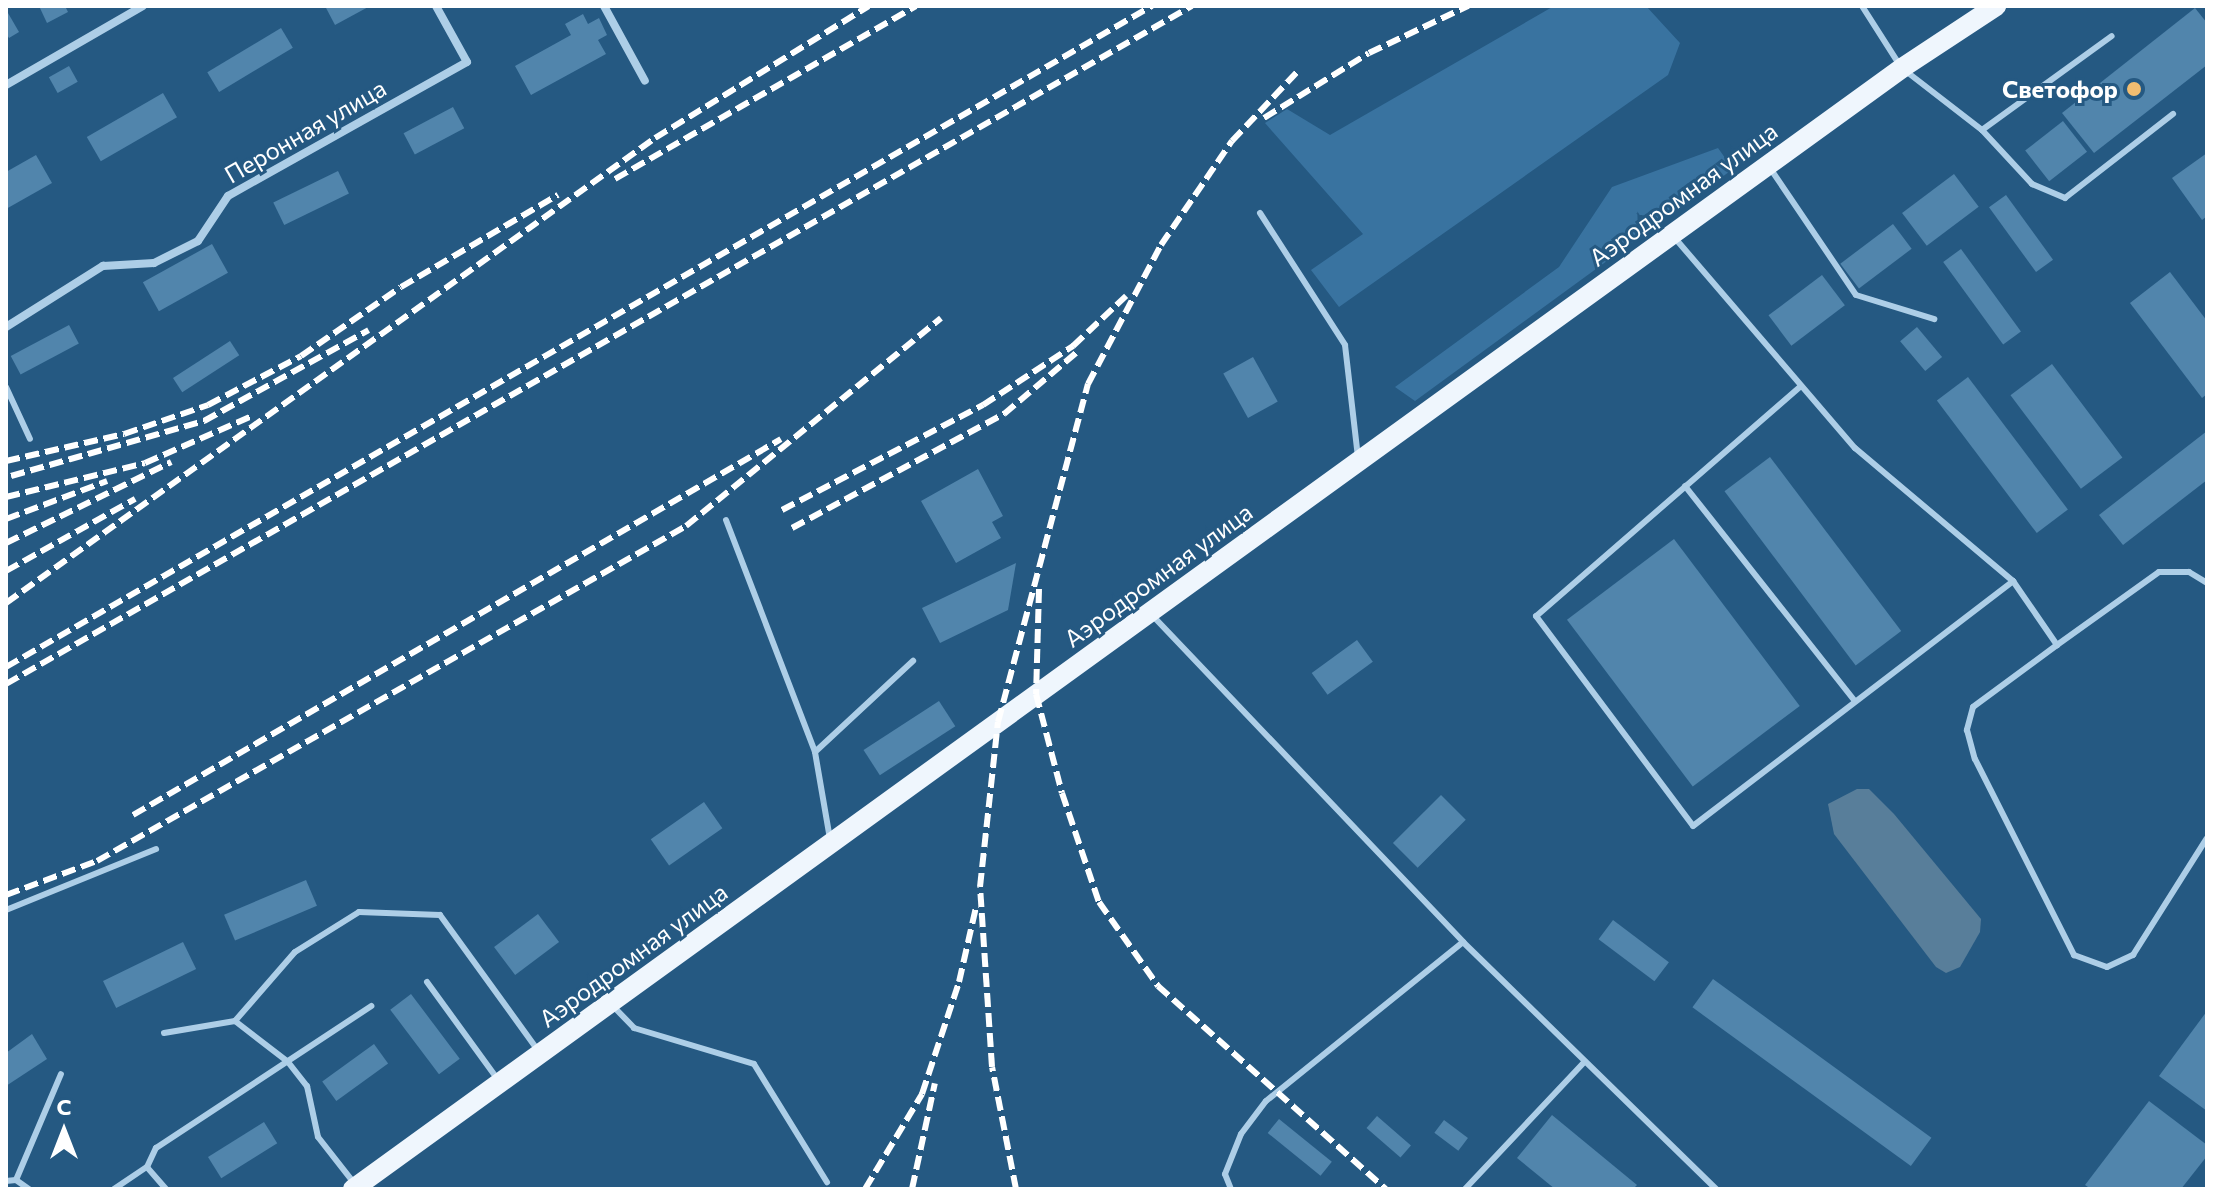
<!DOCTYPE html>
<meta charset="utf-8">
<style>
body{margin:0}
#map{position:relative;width:2213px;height:1195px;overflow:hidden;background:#255982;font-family:Commissioner,sans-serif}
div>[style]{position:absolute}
.green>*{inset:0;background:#3973a0}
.water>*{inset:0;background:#587e9a}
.building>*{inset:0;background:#5185ac;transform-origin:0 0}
.lane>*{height:6px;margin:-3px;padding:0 3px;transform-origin:3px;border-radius:3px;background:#adcee7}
.street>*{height:8px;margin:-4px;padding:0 4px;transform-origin:4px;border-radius:4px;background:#adcee7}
.primary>*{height:20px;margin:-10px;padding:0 10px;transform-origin:10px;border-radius:10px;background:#eff6fd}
.rail>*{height:6px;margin-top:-3px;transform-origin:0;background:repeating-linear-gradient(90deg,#fff 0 14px,transparent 0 20px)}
.dots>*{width:22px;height:22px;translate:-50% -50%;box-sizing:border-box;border:4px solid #255982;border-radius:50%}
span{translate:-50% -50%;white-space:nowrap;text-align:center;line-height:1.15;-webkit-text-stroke:6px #255982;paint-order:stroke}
.poi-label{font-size:24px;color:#fff;font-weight:700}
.right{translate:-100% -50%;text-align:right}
.street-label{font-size:24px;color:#fff}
.frame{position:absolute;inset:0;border:8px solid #fff;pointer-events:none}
.north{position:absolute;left:24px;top:1091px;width:80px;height:80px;-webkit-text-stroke:6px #255982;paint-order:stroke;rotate:0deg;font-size:22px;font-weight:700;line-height:32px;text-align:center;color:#fff}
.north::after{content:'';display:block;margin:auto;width:28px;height:36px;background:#fff;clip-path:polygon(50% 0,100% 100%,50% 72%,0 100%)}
</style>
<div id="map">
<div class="green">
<i style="clip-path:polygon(1554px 6px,1646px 6px,1680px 43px,1668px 75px,1339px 307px,1311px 270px,1363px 234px,1265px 123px,1287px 109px,1330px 135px)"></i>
<i style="clip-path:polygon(1718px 148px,1733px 169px,1415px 401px,1395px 387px,1559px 267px,1612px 187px)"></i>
</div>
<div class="water">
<i style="clip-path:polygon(1857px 789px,1869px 789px,1894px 814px,1981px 919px,1980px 932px,1960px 967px,1946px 973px,1936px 967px,1834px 834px,1828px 804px)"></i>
</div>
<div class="building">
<i style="clip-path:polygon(39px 6px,65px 6px,68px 12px,47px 23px)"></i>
<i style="clip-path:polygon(325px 6px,370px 6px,335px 25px)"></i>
<i style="clip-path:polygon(2195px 8px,2207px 23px,2207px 65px,2094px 153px,2062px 113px)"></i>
<i style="clip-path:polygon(8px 13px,19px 32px,9px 38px,6px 33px)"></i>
<i style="clip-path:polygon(583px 14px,588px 24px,599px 18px,607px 35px,598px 40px,606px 54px,531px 95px,515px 66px,571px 35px,565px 24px)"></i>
<i style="left:281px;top:28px;width:23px;height:86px;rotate:59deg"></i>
<i style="left:69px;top:66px;width:18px;height:23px;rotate:61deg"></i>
<i style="left:163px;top:93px;width:28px;height:88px;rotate:60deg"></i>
<i style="left:453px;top:107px;width:24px;height:56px;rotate:62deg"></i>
<i style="left:2063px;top:121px;width:39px;height:48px;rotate:52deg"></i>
<i style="clip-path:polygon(2207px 153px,2207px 216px,2202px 220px,2172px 178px)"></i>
<i style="clip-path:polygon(36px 155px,52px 183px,6px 209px,6px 172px)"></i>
<i style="left:338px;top:171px;width:25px;height:72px;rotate:64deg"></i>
<i style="left:1954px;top:174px;width:41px;height:65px;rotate:53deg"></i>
<i style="left:2006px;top:195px;width:80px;height:21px;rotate:54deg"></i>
<i style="left:1893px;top:224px;width:31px;height:66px;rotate:53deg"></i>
<i style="left:212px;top:244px;width:33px;height:79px;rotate:61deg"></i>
<i style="left:1961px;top:249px;width:102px;height:22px;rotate:54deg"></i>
<i style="clip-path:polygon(2170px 272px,2207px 321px,2207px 394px,2202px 398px,2130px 303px)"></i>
<i style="left:1822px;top:275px;width:38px;height:67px;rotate:53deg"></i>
<i style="left:69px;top:325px;width:21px;height:66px;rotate:62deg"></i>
<i style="left:1917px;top:327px;width:39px;height:22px;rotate:50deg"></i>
<i style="left:230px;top:341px;width:17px;height:68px;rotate:57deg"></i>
<i style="left:1253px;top:357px;width:51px;height:34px;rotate:61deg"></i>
<i style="left:2052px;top:364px;width:117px;height:52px;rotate:53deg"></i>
<i style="left:1968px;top:377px;width:166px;height:39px;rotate:53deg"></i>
<i style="clip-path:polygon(2207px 431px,2207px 480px,2123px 545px,2099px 515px)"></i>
<i style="left:1770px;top:457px;width:218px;height:57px;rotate:53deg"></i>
<i style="clip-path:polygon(978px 469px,1003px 516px,992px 522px,1001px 538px,956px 563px,921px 501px)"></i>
<i style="left:1674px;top:539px;width:209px;height:134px;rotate:53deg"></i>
<i style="clip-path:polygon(1016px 563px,1008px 610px,940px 643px,922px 608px)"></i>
<i style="left:1357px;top:640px;width:27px;height:56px;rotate:54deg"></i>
<i style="left:939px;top:701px;width:30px;height:90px;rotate:57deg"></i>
<i style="left:1441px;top:795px;width:35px;height:68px;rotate:45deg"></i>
<i style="left:704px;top:802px;width:32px;height:65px;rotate:55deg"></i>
<i style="left:306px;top:880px;width:28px;height:89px;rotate:67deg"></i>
<i style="left:538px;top:914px;width:35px;height:55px;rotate:53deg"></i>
<i style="left:1613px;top:920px;width:70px;height:24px;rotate:37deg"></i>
<i style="left:183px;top:942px;width:30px;height:89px;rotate:64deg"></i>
<i style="left:1713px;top:979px;width:270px;height:35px;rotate:36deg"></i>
<i style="left:411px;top:994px;width:81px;height:26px;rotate:53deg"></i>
<i style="clip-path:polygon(2207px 1011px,2207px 1111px,2159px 1076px)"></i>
<i style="clip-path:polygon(32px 1034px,47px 1059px,6px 1086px,6px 1053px)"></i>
<i style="left:374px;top:1044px;width:24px;height:64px;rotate:54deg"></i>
<i style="clip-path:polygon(2149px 1101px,2207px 1145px,2207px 1156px,2181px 1189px,2091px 1189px,2085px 1185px)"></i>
<i style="clip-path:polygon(1552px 1115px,1637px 1185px,1633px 1189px,1555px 1189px,1517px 1158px)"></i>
<i style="left:1377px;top:1116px;width:45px;height:16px;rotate:41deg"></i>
<i style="left:1279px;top:1119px;width:68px;height:18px;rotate:39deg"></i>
<i style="left:1444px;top:1120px;width:30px;height:16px;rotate:37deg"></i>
<i style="left:264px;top:1122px;width:25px;height:66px;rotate:58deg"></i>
</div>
<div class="lane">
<i style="left:1862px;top:6px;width:69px;rotate:57.5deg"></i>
<i style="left:1907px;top:72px;width:95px;rotate:37.7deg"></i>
<i style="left:1982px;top:130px;width:74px;rotate:47.2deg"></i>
<i style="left:2032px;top:184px;width:36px;rotate:23deg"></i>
<i style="left:2065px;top:198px;width:137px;rotate:-37.9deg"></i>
<i style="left:1982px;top:130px;width:160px;rotate:-35.9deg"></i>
<i style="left:1770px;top:168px;width:153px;rotate:55.9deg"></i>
<i style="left:1856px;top:295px;width:82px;rotate:17.1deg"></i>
<i style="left:1260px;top:213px;width:157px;rotate:57.2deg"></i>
<i style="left:1345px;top:345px;width:113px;rotate:83.4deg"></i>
<i style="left:1674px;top:237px;width:278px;rotate:49.4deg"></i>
<i style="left:1855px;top:448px;width:207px;rotate:40.1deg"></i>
<i style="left:2013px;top:581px;width:78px;rotate:55.5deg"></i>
<i style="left:2057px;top:645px;width:125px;rotate:-35.6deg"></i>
<i style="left:2159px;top:572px;width:30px"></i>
<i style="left:2189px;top:572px;width:21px;rotate:31deg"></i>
<i style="left:1801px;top:386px;width:351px;rotate:139deg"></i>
<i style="left:1536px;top:616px;width:262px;rotate:53.2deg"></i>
<i style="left:1693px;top:826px;width:403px;rotate:-37.4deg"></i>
<i style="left:6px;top:387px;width:57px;rotate:65.2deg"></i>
<i style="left:1685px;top:486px;width:273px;rotate:51.7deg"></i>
<i style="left:726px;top:520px;width:248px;rotate:69deg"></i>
<i style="left:1151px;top:614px;width:453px;rotate:46.4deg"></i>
<i style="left:1463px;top:942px;width:354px;rotate:44.3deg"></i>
<i style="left:2057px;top:645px;width:104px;rotate:143.6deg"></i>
<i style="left:1973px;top:707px;width:24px;rotate:105deg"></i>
<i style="left:1967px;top:730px;width:30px;rotate:75deg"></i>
<i style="left:1975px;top:759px;width:220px;rotate:63.2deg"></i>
<i style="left:2074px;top:955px;width:35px;rotate:20deg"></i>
<i style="left:2107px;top:967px;width:29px;rotate:-25deg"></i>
<i style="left:2133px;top:955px;width:138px;rotate:-57.7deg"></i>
<i style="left:830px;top:839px;width:88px;rotate:-99.8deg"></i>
<i style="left:815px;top:752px;width:134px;rotate:-42.9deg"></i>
<i style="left:6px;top:910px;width:162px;rotate:-22.1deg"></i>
<i style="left:427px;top:982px;width:122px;rotate:54deg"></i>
<i style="left:612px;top:1005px;width:32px;rotate:46deg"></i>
<i style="left:634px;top:1028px;width:125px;rotate:16.7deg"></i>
<i style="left:754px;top:1064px;width:139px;rotate:58.3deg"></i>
<i style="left:235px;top:1021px;width:91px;rotate:-49deg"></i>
<i style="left:295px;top:952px;width:75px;rotate:-32deg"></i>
<i style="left:359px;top:912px;width:81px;rotate:2.1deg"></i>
<i style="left:440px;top:915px;width:169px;rotate:54.1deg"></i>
<i style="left:164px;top:1033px;width:72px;rotate:-9.6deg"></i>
<i style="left:235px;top:1021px;width:67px;rotate:37.7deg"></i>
<i style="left:288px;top:1062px;width:31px;rotate:52deg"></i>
<i style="left:307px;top:1086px;width:52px;rotate:77.8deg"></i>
<i style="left:318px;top:1137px;width:58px;rotate:52deg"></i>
<i style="left:16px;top:1180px;width:115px;rotate:-67deg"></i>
<i style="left:6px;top:1181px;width:10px;rotate:-6deg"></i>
<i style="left:16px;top:1180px;width:16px;rotate:35deg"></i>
<i style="left:114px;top:1189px;width:40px;rotate:-34deg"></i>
<i style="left:166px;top:1189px;width:29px;rotate:-131deg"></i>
<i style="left:147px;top:1167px;width:21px;rotate:-65deg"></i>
<i style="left:156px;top:1148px;width:258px;rotate:-33.4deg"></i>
<i style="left:1231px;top:1189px;width:16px;rotate:-112deg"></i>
<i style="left:1225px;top:1174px;width:43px;rotate:-68.2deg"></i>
<i style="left:1241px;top:1134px;width:41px;rotate:-52.9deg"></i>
<i style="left:1266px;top:1101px;width:253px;rotate:-38.9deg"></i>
<i style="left:1465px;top:1189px;width:175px;rotate:-46.8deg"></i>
</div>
<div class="street">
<i style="left:604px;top:6px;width:85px;rotate:61.3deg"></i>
<i style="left:6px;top:85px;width:158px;rotate:-30deg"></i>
<i style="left:6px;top:327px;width:115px;rotate:-32.2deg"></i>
<i style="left:103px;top:266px;width:51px;rotate:-3.4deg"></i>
<i style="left:154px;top:263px;width:49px;rotate:-26.6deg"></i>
<i style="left:198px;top:241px;width:54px;rotate:-56.3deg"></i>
<i style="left:228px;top:196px;width:274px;rotate:-29.3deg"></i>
<i style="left:467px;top:62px;width:64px;rotate:-119deg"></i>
</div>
<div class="primary">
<i style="left:353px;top:1189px;width:1912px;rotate:-35.89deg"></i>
<i style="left:1902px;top:68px;width:113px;rotate:-33.4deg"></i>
</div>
<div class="rail">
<i style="left:1264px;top:118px;width:123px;rotate:-31.8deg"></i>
<i style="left:1369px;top:53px;width:110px;rotate:-25.4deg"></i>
<i style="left:615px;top:179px;width:347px;rotate:-29.9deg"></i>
<i style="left:6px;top:461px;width:121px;rotate:-12.9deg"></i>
<i style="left:124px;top:434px;width:89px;rotate:-19deg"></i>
<i style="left:208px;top:405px;width:105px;rotate:-27.8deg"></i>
<i style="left:301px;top:356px;width:121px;rotate:-34.6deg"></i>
<i style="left:401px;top:287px;width:182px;rotate:-30.4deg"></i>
<i style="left:11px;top:476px;width:201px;rotate:-15.9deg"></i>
<i style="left:204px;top:421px;width:188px;rotate:-28.9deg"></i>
<i style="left:6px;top:497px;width:143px;rotate:-13.7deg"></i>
<i style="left:145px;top:463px;width:115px;rotate:-23.7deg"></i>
<i style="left:782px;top:510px;width:227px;rotate:-27.6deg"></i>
<i style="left:983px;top:405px;width:108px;rotate:-33.2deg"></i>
<i style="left:1073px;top:346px;width:73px;rotate:-43.3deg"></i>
<i style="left:6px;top:519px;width:108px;rotate:-20.6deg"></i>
<i style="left:792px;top:528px;width:241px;rotate:-28.3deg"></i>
<i style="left:1004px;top:414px;width:96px;rotate:-40.3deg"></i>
<i style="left:6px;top:543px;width:184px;rotate:-26.1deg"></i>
<i style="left:6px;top:571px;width:148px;rotate:-29.2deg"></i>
<i style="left:1039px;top:589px;width:105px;rotate:91.6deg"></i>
<i style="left:1036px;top:694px;width:102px;rotate:75.3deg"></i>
<i style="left:1062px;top:793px;width:115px;rotate:71.3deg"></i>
<i style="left:1099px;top:902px;width:103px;rotate:54.9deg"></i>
<i style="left:1158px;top:986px;width:305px;rotate:41.7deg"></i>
<i style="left:6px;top:603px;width:798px;rotate:-35.62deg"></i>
<i style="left:655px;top:138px;width:251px;rotate:-31.7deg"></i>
<i style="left:6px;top:667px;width:1323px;rotate:-29.98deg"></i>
<i style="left:6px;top:684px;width:1366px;rotate:-29.76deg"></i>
<i style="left:133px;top:815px;width:749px;rotate:-30.12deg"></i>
<i style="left:6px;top:895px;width:97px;rotate:-20.5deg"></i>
<i style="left:97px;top:861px;width:678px;rotate:-29.63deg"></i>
<i style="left:686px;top:526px;width:329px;rotate:-39.2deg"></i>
<i style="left:865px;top:1189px;width:111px;rotate:-59deg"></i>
<i style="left:922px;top:1094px;width:118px;rotate:-71.7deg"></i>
<i style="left:959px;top:982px;width:77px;rotate:-77.2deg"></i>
<i style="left:912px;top:1189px;width:108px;rotate:-77.8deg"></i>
<i style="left:1016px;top:1189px;width:124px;rotate:-101.1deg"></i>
<i style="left:992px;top:1067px;width:180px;rotate:-93.8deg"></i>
<i style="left:980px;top:887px;width:166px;rotate:-83.8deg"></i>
<i style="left:998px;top:722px;width:350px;rotate:-75.1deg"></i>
<i style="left:1088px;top:384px;width:157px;rotate:-62.3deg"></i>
<i style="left:1161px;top:245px;width:126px;rotate:-55.7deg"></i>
<i style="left:1232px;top:141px;width:95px;rotate:-46.7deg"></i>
</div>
<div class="dots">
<i style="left:2134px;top:89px;background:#f1bd71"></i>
</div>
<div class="poi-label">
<span class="right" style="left:2118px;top:89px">Светофор</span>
</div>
<div class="street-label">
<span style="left:305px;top:131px;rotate:-30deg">Перонная улица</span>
<span style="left:1683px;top:194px;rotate:-36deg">Аэродромная улица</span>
<span style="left:1158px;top:575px;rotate:-36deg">Аэродромная улица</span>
<span style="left:633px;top:955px;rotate:-36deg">Аэродромная улица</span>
</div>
<div class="frame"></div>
<div class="north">С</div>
</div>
